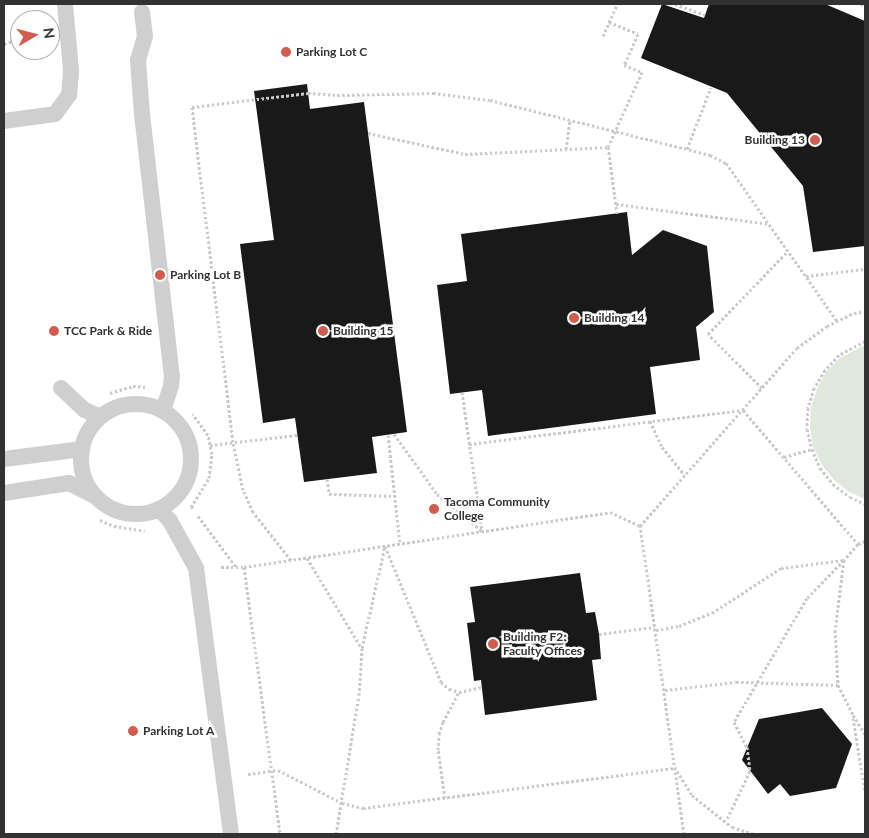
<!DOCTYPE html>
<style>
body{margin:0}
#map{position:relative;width:869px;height:838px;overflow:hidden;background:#fff;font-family:Lato,sans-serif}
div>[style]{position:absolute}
.green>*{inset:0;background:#e0e8dd}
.building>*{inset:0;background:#191919}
.path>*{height:3px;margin-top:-1.5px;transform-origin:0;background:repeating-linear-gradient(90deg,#c9c9c9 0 2.5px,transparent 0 5px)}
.lane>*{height:16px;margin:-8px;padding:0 8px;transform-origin:8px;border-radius:8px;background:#cfcfcf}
.lane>.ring{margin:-8px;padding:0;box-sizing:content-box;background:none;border:16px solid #cfcfcf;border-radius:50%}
.dots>*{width:14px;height:14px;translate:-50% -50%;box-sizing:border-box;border:2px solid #fff;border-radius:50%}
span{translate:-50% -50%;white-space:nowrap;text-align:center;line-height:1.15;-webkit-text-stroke:5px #fff;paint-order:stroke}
.poi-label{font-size:12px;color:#323232;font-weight:700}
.left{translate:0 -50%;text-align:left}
.right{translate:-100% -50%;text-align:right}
.frame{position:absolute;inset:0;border:5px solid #323232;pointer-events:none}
.north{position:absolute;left:10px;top:10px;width:50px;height:50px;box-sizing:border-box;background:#fff;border:1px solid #adadad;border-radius:50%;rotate:82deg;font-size:14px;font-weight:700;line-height:20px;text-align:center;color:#323232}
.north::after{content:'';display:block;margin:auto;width:18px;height:22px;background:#d05d4d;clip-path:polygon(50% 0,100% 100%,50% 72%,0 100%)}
</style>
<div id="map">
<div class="green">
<i style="clip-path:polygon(865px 345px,865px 499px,849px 492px,834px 480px,822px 465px,813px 447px,810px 427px,811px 408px,817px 389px,826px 372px,840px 358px)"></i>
</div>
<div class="building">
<i style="clip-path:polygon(662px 4px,704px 18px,709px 4px,825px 4px,865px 21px,865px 246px,813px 252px,803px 186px,727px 93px,641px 58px)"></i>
<i style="clip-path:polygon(307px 84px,310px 109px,364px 102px,407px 432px,372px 437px,377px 473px,304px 482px,295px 418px,263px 423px,240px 244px,274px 240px,254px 91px)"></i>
<i style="clip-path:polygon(627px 212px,632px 255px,663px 230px,707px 246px,714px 312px,696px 327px,700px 360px,650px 367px,656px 414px,488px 436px,482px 390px,450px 394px,437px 285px,467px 281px,461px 234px)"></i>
<i style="clip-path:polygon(580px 573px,586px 613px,595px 612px,599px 634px,601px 659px,592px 660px,597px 700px,485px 715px,481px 680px,474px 681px,467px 623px,475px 622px,470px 587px)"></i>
<i style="clip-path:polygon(822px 708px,852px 744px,836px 788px,790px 796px,780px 784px,768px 794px,742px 760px,759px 719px)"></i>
</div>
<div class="path">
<i style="left:675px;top:4px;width:32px;rotate:20deg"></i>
<i style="left:861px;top:4px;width:4px;rotate:27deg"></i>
<i style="left:609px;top:22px;width:31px;rotate:22deg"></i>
<i style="left:638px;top:34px;width:34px;rotate:114deg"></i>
<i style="left:624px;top:65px;width:19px;rotate:21deg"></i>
<i style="left:642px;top:72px;width:82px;rotate:114.4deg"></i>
<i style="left:608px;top:147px;width:67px;rotate:82.2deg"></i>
<i style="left:603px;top:36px;width:35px;rotate:-66deg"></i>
<i style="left:4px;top:44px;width:12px;rotate:-20deg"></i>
<i style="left:368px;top:133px;width:99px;rotate:12.2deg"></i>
<i style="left:465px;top:154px;width:143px;rotate:-2.8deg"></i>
<i style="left:566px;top:149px;width:29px;rotate:-82deg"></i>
<i style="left:687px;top:149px;width:66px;rotate:-68.8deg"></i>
<i style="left:616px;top:204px;width:154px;rotate:7.4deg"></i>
<i style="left:806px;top:276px;width:59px;rotate:-6.8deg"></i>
<i style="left:865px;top:341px;width:30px;rotate:152deg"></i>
<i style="left:839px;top:355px;width:21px;rotate:133deg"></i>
<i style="left:825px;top:370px;width:21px;rotate:121deg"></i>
<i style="left:814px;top:388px;width:21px;rotate:107deg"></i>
<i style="left:808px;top:408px;width:21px;rotate:93deg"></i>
<i style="left:807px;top:429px;width:21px;rotate:76deg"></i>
<i style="left:812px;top:449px;width:21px;rotate:67deg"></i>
<i style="left:820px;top:468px;width:21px;rotate:51deg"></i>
<i style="left:833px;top:484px;width:21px;rotate:37deg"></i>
<i style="left:850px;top:497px;width:17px;rotate:25deg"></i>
<i style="left:762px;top:388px;width:76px;rotate:-135deg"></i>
<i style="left:708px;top:334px;width:115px;rotate:-46.1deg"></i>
<i style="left:462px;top:392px;width:140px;rotate:81.8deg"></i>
<i style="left:110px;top:393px;width:24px;rotate:-17deg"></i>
<i style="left:133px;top:386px;width:12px;rotate:5deg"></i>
<i style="left:650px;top:421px;width:29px;rotate:65deg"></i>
<i style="left:662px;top:447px;width:36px;rotate:51deg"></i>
<i style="left:394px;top:434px;width:74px;rotate:54.4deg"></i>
<i style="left:437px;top:494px;width:58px;rotate:39.4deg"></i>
<i style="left:388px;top:435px;width:110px;rotate:83.7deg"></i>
<i style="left:469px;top:444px;width:276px;rotate:-7.1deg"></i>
<i style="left:743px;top:410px;width:177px;rotate:49.4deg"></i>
<i style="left:210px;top:445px;width:89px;rotate:-6.5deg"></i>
<i style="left:784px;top:457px;width:29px;rotate:-16deg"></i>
<i style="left:327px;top:479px;width:15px;rotate:82deg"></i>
<i style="left:329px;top:494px;width:65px;rotate:1.8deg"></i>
<i style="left:193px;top:508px;width:2px;rotate:-153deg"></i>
<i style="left:191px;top:507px;width:34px;rotate:-58deg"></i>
<i style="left:209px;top:478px;width:24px;rotate:-83deg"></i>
<i style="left:212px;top:454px;width:19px;rotate:-102deg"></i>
<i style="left:208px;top:435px;width:26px;rotate:-126deg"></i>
<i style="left:198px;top:516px;width:64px;rotate:53.3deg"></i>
<i style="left:100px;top:520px;width:15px;rotate:23deg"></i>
<i style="left:114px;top:526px;width:31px;rotate:9deg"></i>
<i style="left:865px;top:541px;width:8px;rotate:157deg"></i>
<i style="left:858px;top:544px;width:21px;rotate:131deg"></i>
<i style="left:844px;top:560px;width:71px;rotate:97.3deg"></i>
<i style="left:835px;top:630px;width:55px;rotate:86.9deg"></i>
<i style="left:838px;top:685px;width:34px;rotate:63deg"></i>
<i style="left:853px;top:715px;width:22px;rotate:58deg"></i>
<i style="left:385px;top:546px;width:147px;rotate:67.6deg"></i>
<i style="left:441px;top:682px;width:11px;rotate:41deg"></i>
<i style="left:449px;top:689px;width:10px;rotate:17deg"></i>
<i style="left:459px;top:692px;width:24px;rotate:-12deg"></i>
<i style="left:307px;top:558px;width:104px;rotate:58.8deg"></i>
<i style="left:291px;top:560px;width:61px;rotate:-128.4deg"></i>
<i style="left:253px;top:512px;width:24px;rotate:-114deg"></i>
<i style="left:243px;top:490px;width:49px;rotate:-101.8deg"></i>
<i style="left:233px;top:442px;width:337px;rotate:-97deg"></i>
<i style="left:192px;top:107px;width:117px;rotate:-6.9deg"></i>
<i style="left:308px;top:93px;width:29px;rotate:4deg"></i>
<i style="left:337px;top:95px;width:96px;rotate:-1.2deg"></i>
<i style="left:433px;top:93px;width:57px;rotate:7deg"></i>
<i style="left:490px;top:100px;width:227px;rotate:14deg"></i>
<i style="left:710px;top:155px;width:18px;rotate:27deg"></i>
<i style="left:726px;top:163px;width:193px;rotate:54.9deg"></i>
<i style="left:221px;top:567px;width:23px"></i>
<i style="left:244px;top:567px;width:370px;rotate:-8.5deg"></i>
<i style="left:610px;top:512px;width:33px;rotate:25deg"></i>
<i style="left:244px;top:567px;width:269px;rotate:82.3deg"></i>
<i style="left:656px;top:630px;width:23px;rotate:-10deg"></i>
<i style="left:679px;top:626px;width:35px;rotate:-22deg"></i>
<i style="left:712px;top:613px;width:82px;rotate:-33.1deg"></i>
<i style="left:781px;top:568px;width:64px;rotate:-7.2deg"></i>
<i style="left:844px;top:560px;width:53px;rotate:134.2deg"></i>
<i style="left:807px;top:598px;width:144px;rotate:120.5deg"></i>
<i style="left:734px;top:722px;width:28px;rotate:63deg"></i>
<i style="left:747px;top:747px;width:24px;rotate:83deg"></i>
<i style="left:750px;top:771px;width:55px;rotate:115.6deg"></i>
<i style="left:599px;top:634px;width:56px;rotate:-7.1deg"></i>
<i style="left:665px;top:690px;width:71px;rotate:-6.4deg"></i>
<i style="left:736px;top:682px;width:102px;rotate:1.7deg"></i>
<i style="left:853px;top:718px;width:74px;rotate:80.7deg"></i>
<i style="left:677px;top:771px;width:28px;rotate:58deg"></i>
<i style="left:692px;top:795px;width:51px;rotate:38.7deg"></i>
<i style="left:732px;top:827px;width:22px;rotate:18deg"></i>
<i style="left:248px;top:774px;width:30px;rotate:-8deg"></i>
<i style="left:278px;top:770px;width:72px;rotate:27.3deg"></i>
<i style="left:342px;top:803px;width:22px;rotate:13deg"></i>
<i style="left:363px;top:808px;width:316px;rotate:-7.3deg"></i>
<i style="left:445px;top:798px;width:49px;rotate:-98.3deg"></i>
<i style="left:438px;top:750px;width:16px;rotate:-86deg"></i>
<i style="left:439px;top:734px;width:13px;rotate:-72deg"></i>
<i style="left:443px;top:722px;width:34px;rotate:-62deg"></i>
<i style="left:336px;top:834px;width:141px;rotate:-80.6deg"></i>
<i style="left:359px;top:695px;width:47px;rotate:-86.3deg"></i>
<i style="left:362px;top:648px;width:105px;rotate:-77.3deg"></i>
<i style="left:684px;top:834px;width:311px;rotate:-98.1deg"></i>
<i style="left:640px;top:526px;width:237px;rotate:-48.6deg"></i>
<i style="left:797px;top:348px;width:37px;rotate:-36deg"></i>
<i style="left:827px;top:326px;width:30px;rotate:-26deg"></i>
<i style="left:854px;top:313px;width:11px;rotate:-10deg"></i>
</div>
<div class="lane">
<i style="left:142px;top:12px;width:24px;rotate:83deg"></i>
<i style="left:145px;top:36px;width:25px;rotate:106deg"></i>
<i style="left:138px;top:60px;width:54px;rotate:85.8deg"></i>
<i style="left:142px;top:114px;width:264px;rotate:83.5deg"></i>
<i style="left:172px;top:376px;width:10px;rotate:96deg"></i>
<i style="left:171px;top:386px;width:26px;rotate:108deg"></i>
<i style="left:4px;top:121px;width:51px;rotate:-7.8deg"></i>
<i style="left:55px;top:114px;width:24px;rotate:-54deg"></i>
<i style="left:69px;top:95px;width:25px;rotate:-85deg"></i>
<i style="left:71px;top:70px;width:66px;rotate:-95.2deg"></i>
<i style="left:61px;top:388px;width:33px;rotate:43deg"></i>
<i style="left:85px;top:410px;width:17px;rotate:24deg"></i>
<i class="ring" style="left:81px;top:404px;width:94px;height:94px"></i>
<i style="left:4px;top:459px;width:79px;rotate:-7.3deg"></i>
<i style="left:4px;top:493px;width:66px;rotate:-8.7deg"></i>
<i style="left:69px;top:483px;width:29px;rotate:27deg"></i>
<i style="left:159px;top:509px;width:16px;rotate:47deg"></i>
<i style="left:170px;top:521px;width:54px;rotate:61deg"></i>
<i style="left:196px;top:568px;width:268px;rotate:82.5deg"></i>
</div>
<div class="dots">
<i style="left:286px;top:52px;background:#d05d4d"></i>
<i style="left:815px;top:140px;background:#d05d4d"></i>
<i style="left:160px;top:275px;background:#d05d4d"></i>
<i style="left:574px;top:318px;background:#d05d4d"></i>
<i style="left:54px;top:331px;background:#d05d4d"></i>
<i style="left:323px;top:331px;background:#d05d4d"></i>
<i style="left:434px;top:509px;background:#d05d4d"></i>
<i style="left:493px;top:644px;background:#d05d4d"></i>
<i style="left:133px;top:731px;background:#d05d4d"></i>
</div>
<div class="poi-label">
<span class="left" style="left:296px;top:52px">Parking Lot C</span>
<span class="right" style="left:805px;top:140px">Building 13</span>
<span class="left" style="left:170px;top:275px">Parking Lot B</span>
<span class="left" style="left:584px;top:318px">Building 14</span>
<span class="left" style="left:64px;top:331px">TCC Park &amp; Ride</span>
<span class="left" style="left:333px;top:331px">Building 15</span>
<span class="left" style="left:444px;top:509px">Tacoma Community<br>College</span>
<span class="left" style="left:503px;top:644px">Building F2:<br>Faculty Offices</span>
<span class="left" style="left:143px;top:731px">Parking Lot A</span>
</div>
<div class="frame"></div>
<div class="north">N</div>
</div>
